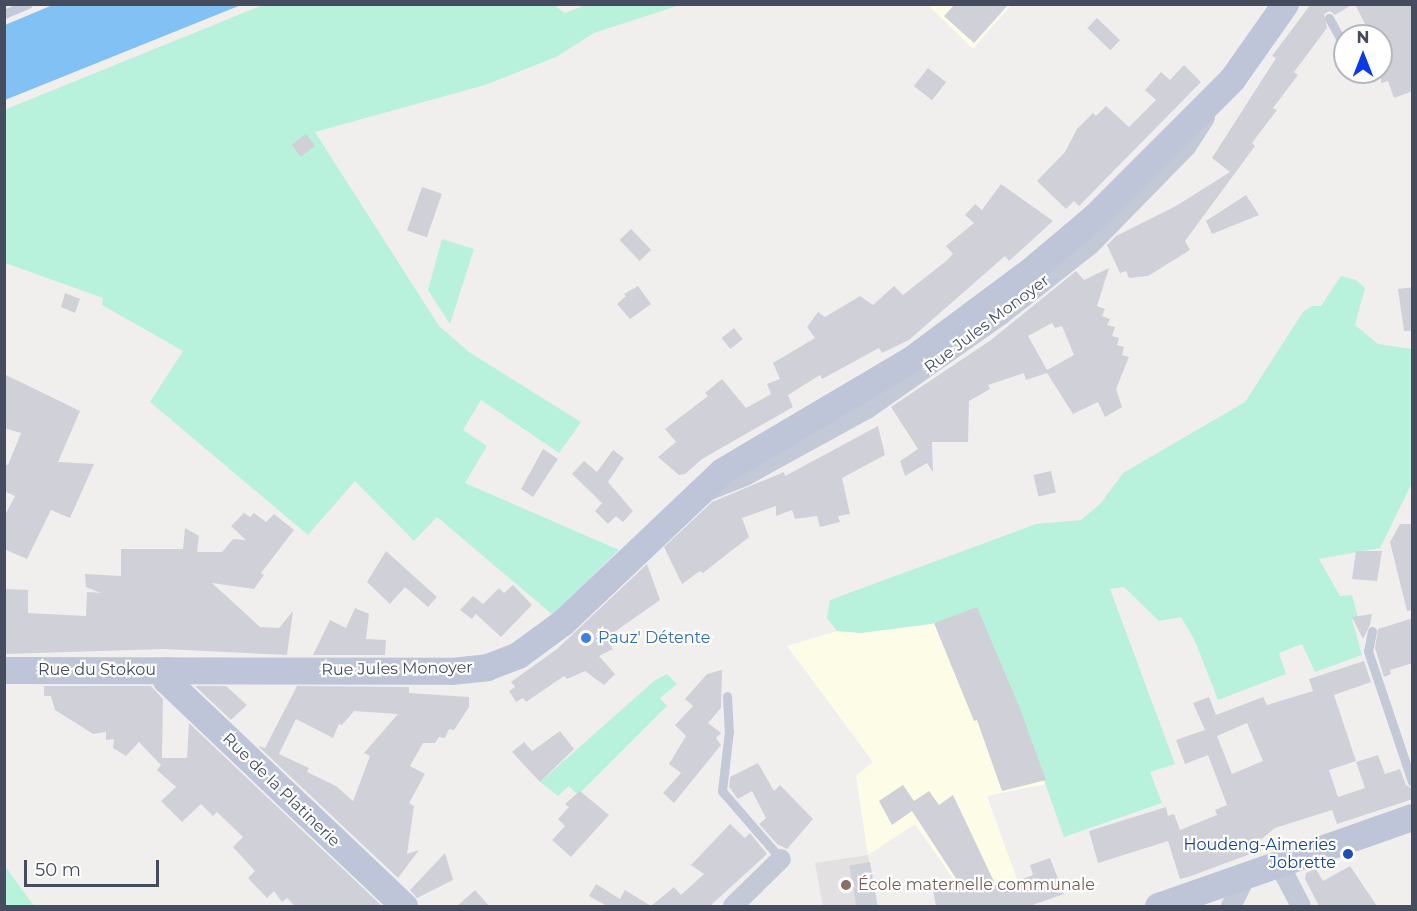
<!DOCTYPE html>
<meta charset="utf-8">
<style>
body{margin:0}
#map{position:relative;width:1417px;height:911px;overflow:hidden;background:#f1efee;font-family:Montserrat,sans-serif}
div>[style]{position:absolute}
.commercial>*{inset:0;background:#fdfce6}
.education>*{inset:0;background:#e2e0e0}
.green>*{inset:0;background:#b8f2dc}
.water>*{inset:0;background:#82c1f3}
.building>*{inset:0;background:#d0d0d9;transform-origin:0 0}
.lane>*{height:9px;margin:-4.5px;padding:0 4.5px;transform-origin:4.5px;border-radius:4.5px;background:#c3c9d7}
.street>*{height:20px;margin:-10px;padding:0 10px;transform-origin:10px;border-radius:10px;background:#c3c9d7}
.secondary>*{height:27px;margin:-13.5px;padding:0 13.5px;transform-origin:13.5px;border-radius:13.5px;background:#bfc5d9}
.dots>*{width:16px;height:16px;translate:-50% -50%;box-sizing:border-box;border:3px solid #fff;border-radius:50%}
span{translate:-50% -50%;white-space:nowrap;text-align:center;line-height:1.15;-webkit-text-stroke:4.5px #fff;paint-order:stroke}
.street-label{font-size:16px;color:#454c5d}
.shop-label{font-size:16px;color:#366cbe}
.left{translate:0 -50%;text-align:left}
.transit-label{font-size:16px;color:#164399}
.right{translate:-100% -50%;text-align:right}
.education-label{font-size:16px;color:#785e54}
.frame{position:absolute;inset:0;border:6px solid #454c5d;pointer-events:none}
.north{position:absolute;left:1333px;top:24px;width:60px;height:60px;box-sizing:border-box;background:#fff;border:2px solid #b5b7be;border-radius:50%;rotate:0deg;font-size:16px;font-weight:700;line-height:24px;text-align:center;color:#454c5d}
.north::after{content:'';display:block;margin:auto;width:21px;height:27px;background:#0a38ef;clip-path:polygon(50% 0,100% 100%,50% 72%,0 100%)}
.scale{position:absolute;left:24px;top:860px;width:135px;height:27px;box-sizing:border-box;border:3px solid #454c5d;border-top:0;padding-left:8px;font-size:18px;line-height:21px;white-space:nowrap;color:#454c5d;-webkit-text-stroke:4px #fff;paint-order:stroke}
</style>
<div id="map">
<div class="commercial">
<i style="clip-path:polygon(927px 4px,1011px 5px,973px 49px)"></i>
<i style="clip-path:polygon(975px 610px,1019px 709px,1046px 784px,987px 796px,1018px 882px,1013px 884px,1021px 906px,972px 906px,915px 824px,868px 855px,856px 776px,873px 762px,787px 646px,837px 631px,861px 633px)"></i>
</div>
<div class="education">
<i style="clip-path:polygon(868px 855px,877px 906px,823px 906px,815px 863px)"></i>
</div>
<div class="green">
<i style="clip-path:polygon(560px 4px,556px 7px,565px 13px,585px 5px,680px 5px,594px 33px,556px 57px,485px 85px,315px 132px,439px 326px,469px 352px,581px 422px,559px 453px,481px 400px,463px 430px,487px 446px,465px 483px,619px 550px,553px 615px,437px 517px,414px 541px,355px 481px,308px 535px,150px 402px,183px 351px,102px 305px,103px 298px,5px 263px,4px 110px,263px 5px)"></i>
<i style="clip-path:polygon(442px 239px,474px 249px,450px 324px,428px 290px)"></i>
<i style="clip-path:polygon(1341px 276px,1356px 280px,1365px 288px,1355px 325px,1378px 344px,1412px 349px,1412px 483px,1380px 548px,1319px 559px,1340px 596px,1352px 595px,1358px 617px,1352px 619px,1362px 655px,1315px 672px,1302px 644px,1279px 653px,1286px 674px,1218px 700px,1195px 641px,1181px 617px,1159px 621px,1124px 587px,1110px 589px,1175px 764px,1150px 772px,1162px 803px,1064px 837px,1019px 709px,975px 610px,931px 624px,861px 633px,837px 631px,827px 618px,830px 600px,1036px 524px,1081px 520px,1101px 503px,1123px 473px,1245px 402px,1303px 312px,1312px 306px,1321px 306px)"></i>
<i style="clip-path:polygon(667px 674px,677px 684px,660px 698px,667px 706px,578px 795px,569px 786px,558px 796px,540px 782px,654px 681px)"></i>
<i style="clip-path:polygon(4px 866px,5px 866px,34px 906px,5px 906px)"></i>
</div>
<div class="water">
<i style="clip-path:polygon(55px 4px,241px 4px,241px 5px,5px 100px,5px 25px)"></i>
</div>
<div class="building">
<i style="clip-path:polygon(955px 4px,1009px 4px,974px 43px,944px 16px)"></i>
<i style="clip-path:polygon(1311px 4px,1353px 4px,1335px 15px,1330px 11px,1324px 14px,1327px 28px,1294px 72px,1298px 75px,1273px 108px,1277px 110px,1252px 143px,1255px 146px,1185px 241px,1190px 250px,1148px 276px,1129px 278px,1126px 271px,1120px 273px,1107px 245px,1116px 236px,1176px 206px,1230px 172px,1212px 158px,1276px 58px,1272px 56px)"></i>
<i style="clip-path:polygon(1355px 4px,1413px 4px,1413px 91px,1394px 98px,1388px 81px,1381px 83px,1381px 36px,1371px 36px)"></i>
<i style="left:1097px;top:18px;width:32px;height:14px;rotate:44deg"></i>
<i style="clip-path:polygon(1184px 65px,1201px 82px,1079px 206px,1074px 201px,1066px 209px,1037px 181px,1065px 152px,1077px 129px,1093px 113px,1096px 116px,1106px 106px,1129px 127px,1156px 100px,1145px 90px,1161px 72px,1170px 80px)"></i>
<i style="left:928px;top:68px;width:23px;height:23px;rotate:38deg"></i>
<i style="left:306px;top:134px;width:15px;height:18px;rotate:53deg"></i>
<i style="clip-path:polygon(1001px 184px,1053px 221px,1009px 261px,1005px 256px,909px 340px,882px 353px,879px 348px,822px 379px,820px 375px,788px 395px,793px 407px,702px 459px,685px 474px,679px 475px,658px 457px,676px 442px,665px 429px,708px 396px,705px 393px,722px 379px,746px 408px,771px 394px,767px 384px,780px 379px,773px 363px,815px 338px,807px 327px,818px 312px,825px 317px,860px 296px,873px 305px,894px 286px,903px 295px,946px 261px,953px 254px,946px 246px,974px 223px,965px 215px,975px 204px,982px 210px)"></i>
<i style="left:422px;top:187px;width:21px;height:46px;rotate:19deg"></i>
<i style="clip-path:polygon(1246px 195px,1259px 215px,1212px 234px,1206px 221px)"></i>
<i style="left:631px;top:229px;width:29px;height:16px;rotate:46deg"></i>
<i style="clip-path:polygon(evenodd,1109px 268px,1097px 306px,1105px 309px,1102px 316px,1110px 319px,1107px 325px,1115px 327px,1112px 336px,1119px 338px,1117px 345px,1124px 347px,1122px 355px,1129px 357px,1116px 389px,1122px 407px,1105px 417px,1098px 402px,1073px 414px,1047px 373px,1026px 380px,1024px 373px,988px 385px,990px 389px,969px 401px,968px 442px,932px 442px,933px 472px,927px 463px,905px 476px,900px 461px,918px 449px,891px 407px,991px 340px,1076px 271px,1084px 280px,1109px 268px,1052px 323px,1055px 328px,1062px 326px,1074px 355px,1047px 370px,1028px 336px,1052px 323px)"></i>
<i style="clip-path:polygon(638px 286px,651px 304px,630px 319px,617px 304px,626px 296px,624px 294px)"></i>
<i style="clip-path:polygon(1413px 287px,1413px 331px,1404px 331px,1398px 289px)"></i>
<i style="clip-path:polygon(65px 293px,80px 299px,75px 313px,61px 307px)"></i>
<i style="left:734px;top:328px;width:14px;height:16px;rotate:51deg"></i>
<i style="clip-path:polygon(4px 374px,80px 411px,58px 462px,94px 464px,70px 518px,51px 510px,27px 559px,4px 549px,4px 517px,15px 496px,4px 491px,4px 464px,8px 465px,21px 433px,4px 428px)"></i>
<i style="clip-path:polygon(878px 426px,885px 455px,842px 478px,850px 514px,838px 516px,840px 522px,820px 527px,817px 516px,795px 519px,792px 510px,776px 516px,776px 506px,742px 518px,749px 537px,703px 573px,700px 571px,682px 584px,664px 547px,712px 502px,784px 472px,785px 476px)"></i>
<i style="clip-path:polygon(543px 449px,558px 459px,533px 497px,521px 489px)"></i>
<i style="clip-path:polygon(613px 450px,624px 458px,608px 482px,633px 511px,623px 522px,616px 516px,608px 524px,595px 511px,602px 503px,572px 474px,584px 461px,597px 472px)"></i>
<i style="left:1051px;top:471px;width:22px;height:18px;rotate:77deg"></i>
<i style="clip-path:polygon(244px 513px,250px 517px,254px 513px,266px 522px,274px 514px,294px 530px,261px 573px,264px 575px,254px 589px,212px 583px,260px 627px,279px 628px,293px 611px,287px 655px,164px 649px,4px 654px,4px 589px,28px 590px,28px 613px,86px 616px,87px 592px,101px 593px,86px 587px,85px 574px,121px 576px,121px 549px,183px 549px,185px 528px,199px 536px,197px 552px,222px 552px,233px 539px,246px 540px,231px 526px)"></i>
<i style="clip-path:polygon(1400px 524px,1413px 524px,1413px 610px,1407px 611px,1390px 542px)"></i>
<i style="clip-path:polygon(386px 551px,437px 597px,428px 607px,405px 587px,390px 604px,367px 582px)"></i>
<i style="clip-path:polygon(1356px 551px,1382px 551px,1377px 581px,1352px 579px)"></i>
<i style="clip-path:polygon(647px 564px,660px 600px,606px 638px,613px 649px,599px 656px,615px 674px,604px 685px,585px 671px,567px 679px,564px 676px,526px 702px,523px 698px,516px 702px,509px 691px,515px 687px,511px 682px,557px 649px)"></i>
<i style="clip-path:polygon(513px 585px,532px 605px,501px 637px,476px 614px,472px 619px,460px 610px,473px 596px,483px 604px,499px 588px,504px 593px)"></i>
<i style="clip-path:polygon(977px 607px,1019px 706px,1046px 780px,1002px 791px,977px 720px,974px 721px,934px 623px)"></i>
<i style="clip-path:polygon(355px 608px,369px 614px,366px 639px,386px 640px,385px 655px,313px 655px,330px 620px,346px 628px)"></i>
<i style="clip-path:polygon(1372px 614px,1370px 625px,1363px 639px,1352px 617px)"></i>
<i style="clip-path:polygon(1413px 618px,1413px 663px,1390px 670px,1391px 674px,1384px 677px,1375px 648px,1378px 629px)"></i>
<i style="clip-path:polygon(evenodd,1364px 661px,1371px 682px,1334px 695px,1356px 761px,1329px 770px,1338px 797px,1365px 788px,1356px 762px,1378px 755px,1385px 774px,1400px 769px,1406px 785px,1413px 789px,1413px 799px,1337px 824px,1332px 810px,1275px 828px,1258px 842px,1261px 850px,1191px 876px,1180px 879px,1168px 841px,1098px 863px,1089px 831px,1166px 807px,1168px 816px,1174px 814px,1180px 830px,1217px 815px,1215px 810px,1227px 805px,1208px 755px,1185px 764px,1176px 740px,1205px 730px,1193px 703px,1209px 697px,1216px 715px,1263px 697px,1267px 705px,1313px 691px,1309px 679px,1364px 661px,1247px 723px,1263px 761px,1232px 774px,1217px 736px,1247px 723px)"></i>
<i style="clip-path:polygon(722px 670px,721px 708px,708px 723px,721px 733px,716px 738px,721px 745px,674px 803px,663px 793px,681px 773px,669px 764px,686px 736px,675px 725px,693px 706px,685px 699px,707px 674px)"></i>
<i style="clip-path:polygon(44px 686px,151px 686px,163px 699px,162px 758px,187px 758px,189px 723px,382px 906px,295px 906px,287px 898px,282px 902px,274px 891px,267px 898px,248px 878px,255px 871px,233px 847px,243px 837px,217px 812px,213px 816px,201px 804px,182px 822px,161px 801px,176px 787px,157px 770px,161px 765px,139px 742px,126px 756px,113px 748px,114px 739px,106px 740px,106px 732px,93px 734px,55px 710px,51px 696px,44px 696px)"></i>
<i style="clip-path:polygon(195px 686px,226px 686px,247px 705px,231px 720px)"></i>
<i style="clip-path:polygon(evenodd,297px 686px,409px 687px,409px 693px,469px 697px,469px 707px,454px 730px,449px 729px,445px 738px,439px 737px,435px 743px,423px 743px,410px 766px,425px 774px,409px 803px,414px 806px,407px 854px,419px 850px,398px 878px,258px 746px,265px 748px,297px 686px,354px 711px,398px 714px,364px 753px,370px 756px,353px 801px,336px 786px,307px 772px,309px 768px,279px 754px,296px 719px,333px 738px,339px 724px,342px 725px,354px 711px)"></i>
<i style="clip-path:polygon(560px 731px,574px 749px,540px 782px,512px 752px,524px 742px,532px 751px)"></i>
<i style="clip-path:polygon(758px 763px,774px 791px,780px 785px,813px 819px,787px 849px,777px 844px,759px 824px,766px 818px,752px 791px,738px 799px,729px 787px,730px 777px)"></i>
<i style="clip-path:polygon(903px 785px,914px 801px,929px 791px,939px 805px,953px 795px,997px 888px,1033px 875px,1030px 865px,1050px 858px,1064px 894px,1030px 906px,936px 906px,932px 885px,957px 880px,912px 811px,892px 825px,879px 801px)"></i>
<i style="clip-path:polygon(580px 791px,609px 815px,571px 857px,552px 840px,565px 826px,558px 819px,569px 807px,565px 804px)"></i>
<i style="clip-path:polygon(730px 824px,745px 838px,750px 833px,767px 854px,710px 906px,607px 906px,589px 896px,596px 884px,620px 899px,625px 890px,651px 906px,674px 887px,681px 895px,704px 874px,691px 865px)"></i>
<i style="clip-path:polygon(445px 853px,453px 880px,417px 898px,410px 890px)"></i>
<i style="left:870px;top:862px;width:45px;height:21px;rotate:80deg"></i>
<i style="clip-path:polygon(1350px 866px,1377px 906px,1319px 906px,1305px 879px,1306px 873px,1316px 869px,1323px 881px)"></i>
<i style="clip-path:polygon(475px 890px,489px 906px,457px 906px)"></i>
</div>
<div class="lane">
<i style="left:4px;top:14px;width:26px;rotate:-23deg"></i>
<i style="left:1329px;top:18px;width:29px;rotate:61deg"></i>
<i style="left:1372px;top:631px;width:20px;rotate:101deg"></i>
<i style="left:1368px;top:651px;width:138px;rotate:71.4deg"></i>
<i style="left:727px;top:696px;width:35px;rotate:87deg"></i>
<i style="left:729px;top:731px;width:60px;rotate:96.7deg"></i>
<i style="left:722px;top:791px;width:90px;rotate:49.1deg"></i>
</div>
<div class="street">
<i style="left:705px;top:492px;width:43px;rotate:-21.8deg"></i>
<i style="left:745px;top:476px;width:139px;rotate:-28.8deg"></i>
<i style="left:867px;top:409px;width:164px;rotate:-35deg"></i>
<i style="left:1001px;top:315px;width:113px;rotate:-38.2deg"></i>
<i style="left:1090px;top:245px;width:137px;rotate:-45.6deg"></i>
<i style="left:1186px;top:147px;width:35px;rotate:-57deg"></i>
<i style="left:1279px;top:864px;width:47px;rotate:62.4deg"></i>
<i style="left:733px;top:906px;width:67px;rotate:-44.4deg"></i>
<i style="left:1231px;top:906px;width:36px;rotate:-63deg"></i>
</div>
<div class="secondary">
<i style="left:4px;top:670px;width:447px;rotate:0.1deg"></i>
<i style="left:451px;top:671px;width:36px;rotate:-6deg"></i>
<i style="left:487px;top:667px;width:33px;rotate:-21deg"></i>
<i style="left:518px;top:655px;width:56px;rotate:-36.3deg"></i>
<i style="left:563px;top:622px;width:219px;rotate:-43.5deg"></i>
<i style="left:722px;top:471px;width:218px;rotate:-30.6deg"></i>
<i style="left:910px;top:360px;width:151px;rotate:-36.6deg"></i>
<i style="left:1031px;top:270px;width:82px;rotate:-40.1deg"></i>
<i style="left:1094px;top:217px;width:195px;rotate:-45deg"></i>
<i style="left:1232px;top:79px;width:92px;rotate:-54.8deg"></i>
<i style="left:166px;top:670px;width:10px;rotate:90deg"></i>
<i style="left:166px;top:680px;width:328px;rotate:43.5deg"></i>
<i style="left:1158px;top:906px;width:269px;rotate:-19.3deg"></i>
</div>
<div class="dots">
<i style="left:586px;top:638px;background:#3f7fe0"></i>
<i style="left:1348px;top:854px;background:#1a4fb4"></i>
<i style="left:846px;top:885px;background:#8d6e63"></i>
</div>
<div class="street-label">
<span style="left:987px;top:324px;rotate:-37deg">Rue Jules Monoyer</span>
<span style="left:397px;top:669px;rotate:-1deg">Rue Jules Monoyer</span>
<span style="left:97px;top:670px">Rue du Stokou</span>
<span style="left:281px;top:790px;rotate:44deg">Rue de la Platinerie</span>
</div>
<div class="shop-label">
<span class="left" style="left:598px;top:638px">Pauz' Détente</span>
</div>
<div class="transit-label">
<span class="right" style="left:1336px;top:854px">Houdeng-Aimeries<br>Jobrette</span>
</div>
<div class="education-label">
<span class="left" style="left:858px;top:885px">École maternelle communale</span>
</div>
<div class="frame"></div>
<div class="north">N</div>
<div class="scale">50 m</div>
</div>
